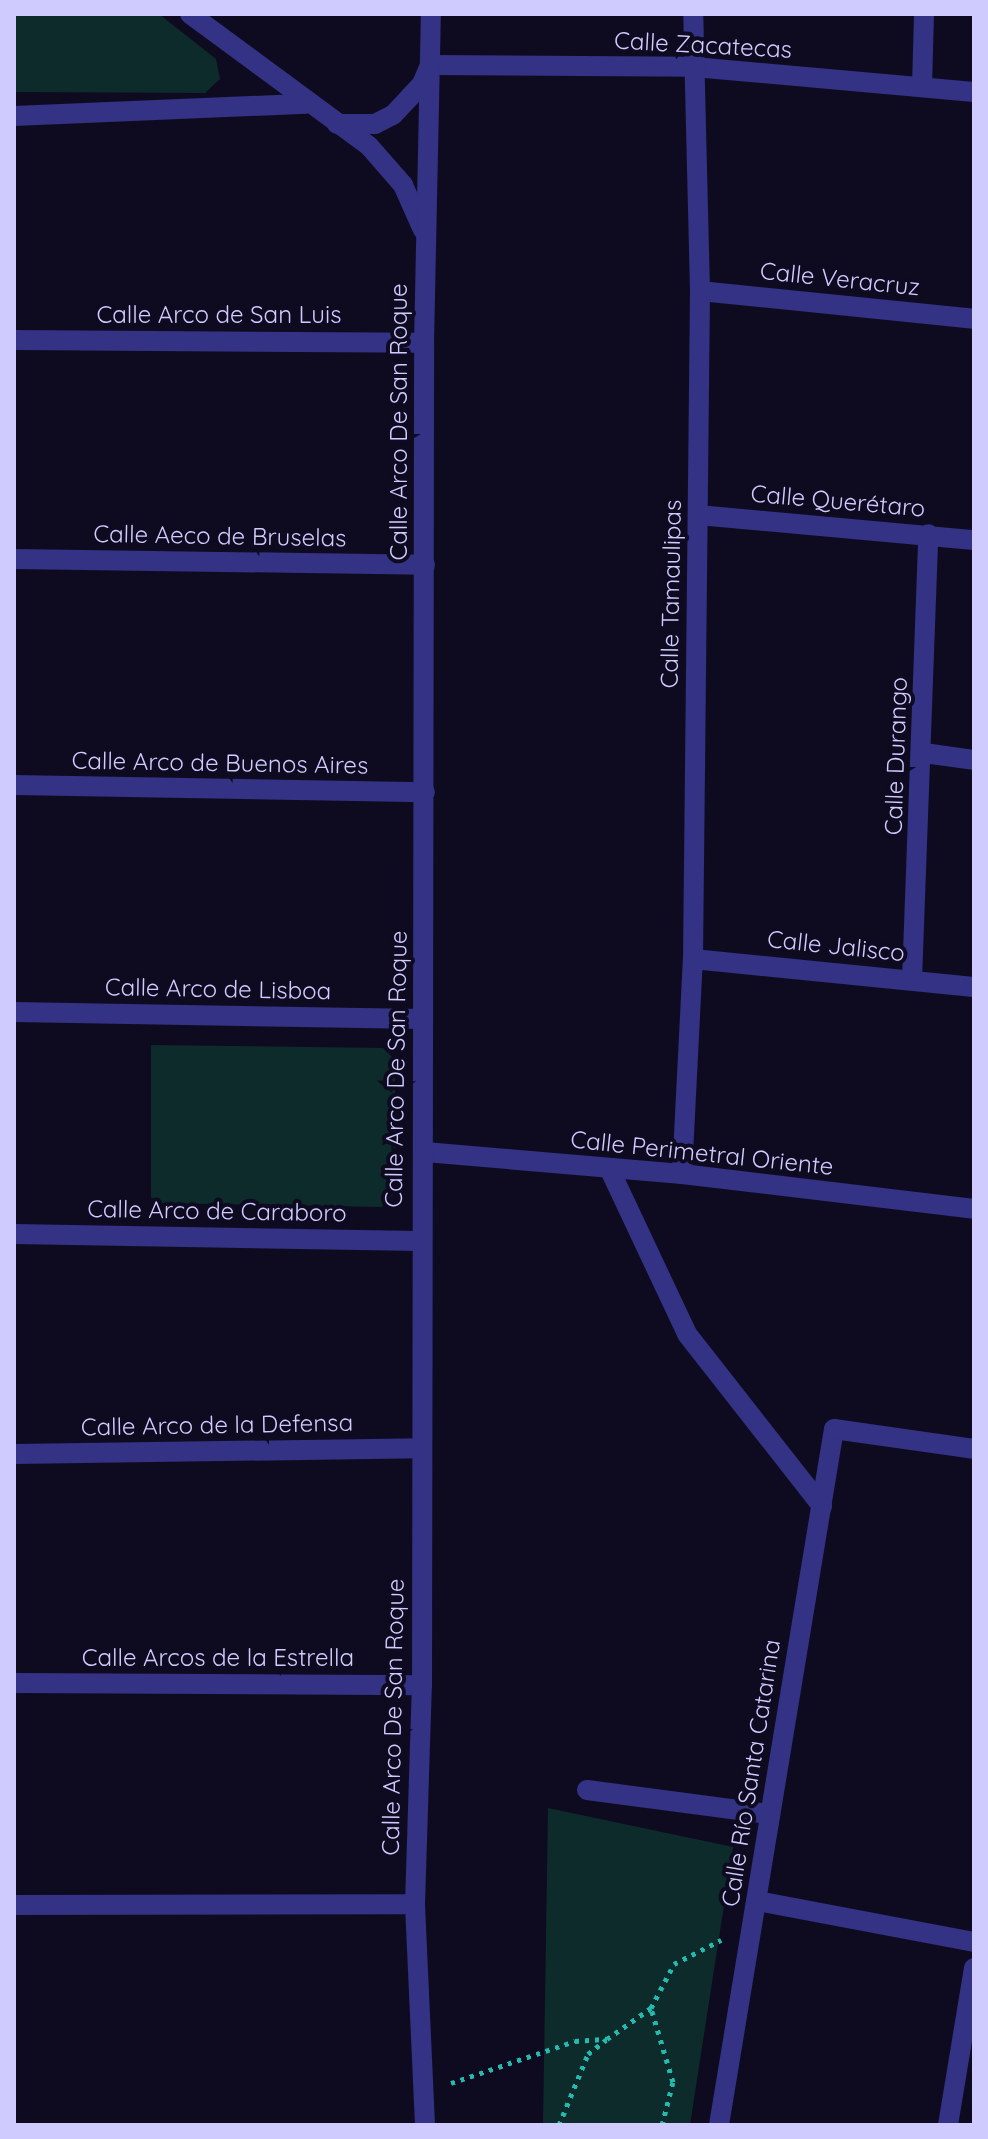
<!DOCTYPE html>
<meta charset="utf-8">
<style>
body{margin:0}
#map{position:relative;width:988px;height:2139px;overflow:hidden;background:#0e0b21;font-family:Quicksand,sans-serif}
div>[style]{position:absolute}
.green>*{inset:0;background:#0d2b2a}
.path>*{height:5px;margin-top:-2.5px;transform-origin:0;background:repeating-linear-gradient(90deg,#23bbb0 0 4px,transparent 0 10px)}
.lane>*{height:20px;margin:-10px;padding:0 10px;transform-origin:10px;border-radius:10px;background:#333284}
.street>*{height:20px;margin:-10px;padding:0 10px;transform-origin:10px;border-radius:10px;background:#333284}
span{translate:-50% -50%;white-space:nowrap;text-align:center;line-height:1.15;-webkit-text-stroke:8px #0e0b21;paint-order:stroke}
.street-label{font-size:24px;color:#d0cbff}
.frame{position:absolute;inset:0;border:16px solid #d0cbff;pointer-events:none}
</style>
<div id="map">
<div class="green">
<i style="clip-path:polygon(14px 14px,159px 14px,216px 59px,220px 79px,205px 93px,14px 92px)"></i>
<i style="clip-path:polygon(151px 1045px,383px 1048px,395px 1060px,395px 1192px,382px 1207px,151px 1203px)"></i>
<i style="clip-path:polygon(548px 1808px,733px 1847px,690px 2125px,543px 2125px)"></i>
</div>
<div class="path">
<i style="left:451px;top:2083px;width:131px;rotate:-18.7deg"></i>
<i style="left:575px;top:2041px;width:32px;rotate:-4deg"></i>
<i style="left:607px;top:2039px;width:54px;rotate:-35.2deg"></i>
<i style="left:559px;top:2125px;width:77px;rotate:-67.8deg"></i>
<i style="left:588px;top:2054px;width:23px;rotate:-38deg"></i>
<i style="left:662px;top:2125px;width:44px;rotate:-75.7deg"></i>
<i style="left:673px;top:2082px;width:77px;rotate:-106.6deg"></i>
<i style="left:651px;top:2008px;width:50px;rotate:-62.4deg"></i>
<i style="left:674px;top:1964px;width:53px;rotate:-27.1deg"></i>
</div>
<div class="lane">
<i style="left:609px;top:1168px;width:183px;rotate:64.8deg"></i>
<i style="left:687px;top:1334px;width:219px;rotate:51.9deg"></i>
</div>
<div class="street">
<i style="left:190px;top:14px;width:222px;rotate:36.4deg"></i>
<i style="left:369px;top:146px;width:52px;rotate:48.9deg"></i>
<i style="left:403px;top:185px;width:49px;rotate:66deg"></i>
<i style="left:922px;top:86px;width:72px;rotate:-88.4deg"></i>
<i style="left:14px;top:116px;width:292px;rotate:-2.4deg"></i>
<i style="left:337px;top:124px;width:38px"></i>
<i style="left:375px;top:124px;width:20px;rotate:-27deg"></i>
<i style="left:393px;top:115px;width:42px;rotate:-46.9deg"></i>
<i style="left:422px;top:84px;width:21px;rotate:-67deg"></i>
<i style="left:430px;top:65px;width:264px;rotate:0.4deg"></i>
<i style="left:694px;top:67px;width:281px;rotate:5.1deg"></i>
<i style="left:700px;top:291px;width:275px;rotate:5.8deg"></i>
<i style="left:14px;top:340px;width:410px;rotate:0.4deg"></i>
<i style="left:698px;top:515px;width:277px;rotate:5.2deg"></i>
<i style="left:14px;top:559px;width:411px;rotate:0.8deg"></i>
<i style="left:924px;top:753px;width:50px;rotate:8deg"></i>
<i style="left:14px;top:785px;width:411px;rotate:1deg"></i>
<i style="left:693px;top:959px;width:282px;rotate:5.7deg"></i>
<i style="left:912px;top:980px;width:446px;rotate:-87.9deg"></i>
<i style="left:14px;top:1012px;width:408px;rotate:1deg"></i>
<i style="left:425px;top:1152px;width:258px;rotate:4.9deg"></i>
<i style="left:682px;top:1174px;width:294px;rotate:6.8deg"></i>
<i style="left:682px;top:1174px;width:215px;rotate:-87.1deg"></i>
<i style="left:693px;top:959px;width:668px;rotate:-89.4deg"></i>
<i style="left:700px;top:291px;width:277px;rotate:-91.4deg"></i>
<i style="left:14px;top:1234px;width:405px;rotate:1deg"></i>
<i style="left:14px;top:1454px;width:407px;rotate:-0.8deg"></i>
<i style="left:14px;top:1683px;width:408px;rotate:0.3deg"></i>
<i style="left:587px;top:1790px;width:185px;rotate:7.5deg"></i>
<i style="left:757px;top:1901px;width:221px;rotate:10.7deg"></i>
<i style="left:14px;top:1905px;width:401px;rotate:-0.1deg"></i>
<i style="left:425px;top:2125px;width:221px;rotate:-92.6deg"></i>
<i style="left:415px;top:1904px;width:219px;rotate:-88.2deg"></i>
<i style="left:422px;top:1685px;width:1342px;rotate:-89.91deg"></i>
<i style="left:424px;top:343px;width:329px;rotate:-88.8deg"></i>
<i style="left:719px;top:2125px;width:705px;rotate:-80.62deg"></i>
<i style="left:834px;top:1429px;width:141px;rotate:8.1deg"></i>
<i style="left:948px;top:2125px;width:159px;rotate:-80.6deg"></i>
</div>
<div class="street-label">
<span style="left:703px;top:45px;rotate:3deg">Calle Zacatecas</span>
<span style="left:840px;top:279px;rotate:6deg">Calle Veracruz</span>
<span style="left:219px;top:315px">Calle Arco de San Luis</span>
<span style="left:399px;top:422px;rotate:-90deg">Calle Arco De San Roque</span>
<span style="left:838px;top:501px;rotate:5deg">Calle Querétaro</span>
<span style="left:220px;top:536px;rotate:1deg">Calle Aeco de Bruselas</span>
<span style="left:671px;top:594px;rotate:-89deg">Calle Tamaulipas</span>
<span style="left:896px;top:756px;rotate:-88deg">Calle Durango</span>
<span style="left:220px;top:763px;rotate:1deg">Calle Arco de Buenos Aires</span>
<span style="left:836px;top:946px;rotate:6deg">Calle Jalisco</span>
<span style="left:218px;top:989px;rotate:1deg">Calle Arco de Lisboa</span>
<span style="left:396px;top:1069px;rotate:-89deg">Calle Arco De San Roque</span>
<span style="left:702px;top:1153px;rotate:6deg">Calle Perimetral Oriente</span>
<span style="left:217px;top:1211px;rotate:1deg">Calle Arco de Caraboro</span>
<span style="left:217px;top:1425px;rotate:-1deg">Calle Arco de la Defensa</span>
<span style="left:218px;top:1658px">Calle Arcos de la Estrella</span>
<span style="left:393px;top:1717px;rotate:-89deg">Calle Arco De San Roque</span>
<span style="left:751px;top:1773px;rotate:-81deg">Calle Río Santa Catarina</span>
</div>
<div class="frame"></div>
</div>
